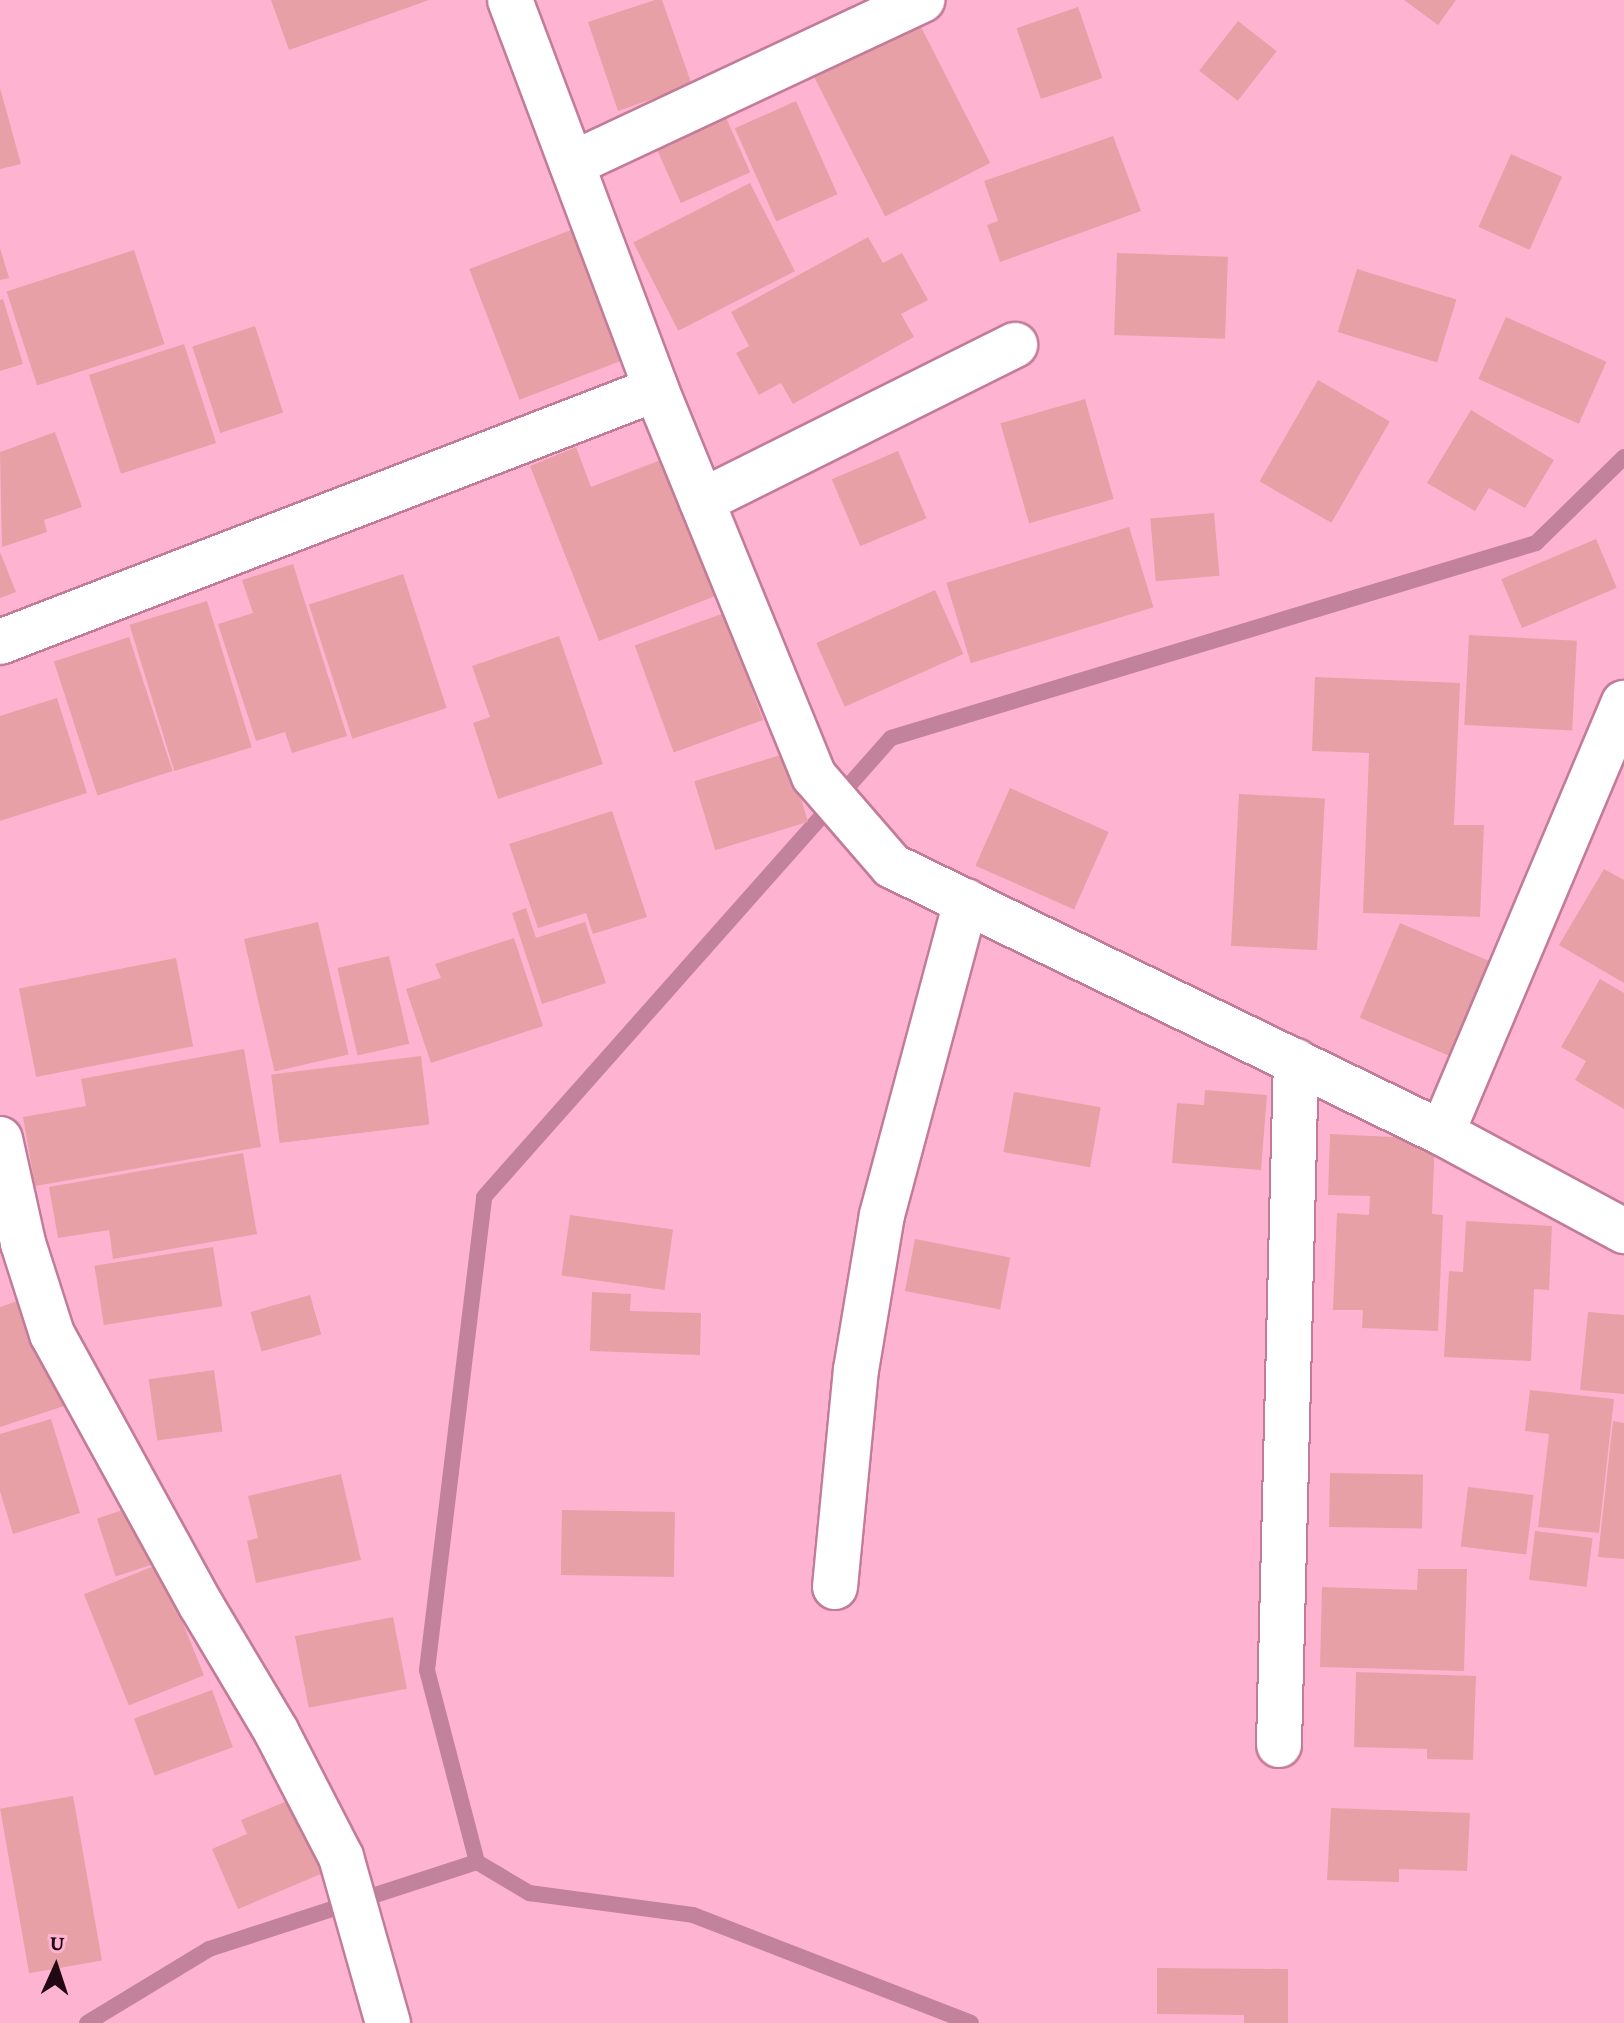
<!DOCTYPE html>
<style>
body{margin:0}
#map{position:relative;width:1624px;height:2023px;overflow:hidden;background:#feb4d1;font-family:"Crimson Pro",serif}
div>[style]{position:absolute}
.stream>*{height:16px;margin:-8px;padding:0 8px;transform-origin:8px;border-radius:8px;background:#c2829c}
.building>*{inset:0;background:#e7a0a6;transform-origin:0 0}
.roads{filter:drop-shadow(2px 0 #c27c99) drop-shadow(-2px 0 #c27c99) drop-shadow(0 2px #c27c99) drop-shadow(0 -2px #c27c99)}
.street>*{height:44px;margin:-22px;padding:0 22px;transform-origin:22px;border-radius:22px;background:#fff}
span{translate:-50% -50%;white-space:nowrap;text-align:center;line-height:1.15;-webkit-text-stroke:7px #feb4d1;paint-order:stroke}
.north{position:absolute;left:16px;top:1927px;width:80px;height:80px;-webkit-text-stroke:6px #feb4d1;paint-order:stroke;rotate:3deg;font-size:22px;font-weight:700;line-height:32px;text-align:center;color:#210814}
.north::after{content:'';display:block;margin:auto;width:28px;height:36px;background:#210814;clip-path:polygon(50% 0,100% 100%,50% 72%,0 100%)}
</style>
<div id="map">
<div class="stream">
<i style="left:477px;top:1862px;width:198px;rotate:-104.6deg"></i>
<i style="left:427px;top:1670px;width:476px;rotate:-83.1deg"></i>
<i style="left:484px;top:1197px;width:613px;rotate:-48.44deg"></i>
<i style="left:891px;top:738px;width:674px;rotate:-16.82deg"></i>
<i style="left:1536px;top:543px;width:123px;rotate:-44.3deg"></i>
<i style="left:87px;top:2023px;width:143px;rotate:-31.2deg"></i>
<i style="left:209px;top:1949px;width:282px;rotate:-18deg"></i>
<i style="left:477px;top:1862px;width:61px;rotate:30.8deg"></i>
<i style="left:529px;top:1893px;width:165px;rotate:7.6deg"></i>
<i style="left:693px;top:1915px;width:298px;rotate:21.2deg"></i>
</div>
<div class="building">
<i style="clip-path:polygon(271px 0,429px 0,289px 50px)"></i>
<i style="clip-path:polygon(655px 0,662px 0,692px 85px,618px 111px,588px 22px)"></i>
<i style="clip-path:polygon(1404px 0,1456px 0,1438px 25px)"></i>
<i style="left:1078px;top:7px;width:75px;height:65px;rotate:71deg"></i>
<i style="left:1238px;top:21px;width:49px;height:63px;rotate:38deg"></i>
<i style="left:919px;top:23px;width:157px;height:118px;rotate:63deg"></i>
<i style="clip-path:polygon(0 88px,21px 164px,0 169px)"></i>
<i style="left:796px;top:101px;width:102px;height:67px;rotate:66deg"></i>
<i style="left:723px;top:111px;width:67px;height:76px;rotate:66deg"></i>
<i style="clip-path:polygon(1113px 136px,1141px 211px,1000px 262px,987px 225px,998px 221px,984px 181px)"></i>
<i style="left:1511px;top:154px;width:56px;height:80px;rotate:24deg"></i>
<i style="left:750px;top:183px;width:99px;height:131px;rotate:63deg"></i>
<i style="left:571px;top:230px;width:140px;height:109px;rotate:69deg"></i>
<i style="clip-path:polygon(868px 237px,883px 263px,902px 253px,928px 300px,901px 314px,914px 337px,793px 404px,781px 383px,759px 395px,736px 353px,749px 346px,731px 312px)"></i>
<i style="clip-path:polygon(0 248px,9px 278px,0 280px)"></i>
<i style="left:134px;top:250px;width:99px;height:134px;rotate:72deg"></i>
<i style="left:1117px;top:253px;width:111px;height:82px;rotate:2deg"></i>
<i style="left:1357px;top:269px;width:104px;height:66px;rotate:17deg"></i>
<i style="clip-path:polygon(3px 299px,23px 364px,0 371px,0 300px)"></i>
<i style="left:1506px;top:317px;width:110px;height:68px;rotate:24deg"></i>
<i style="left:255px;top:326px;width:91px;height:66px;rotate:72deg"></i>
<i style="left:184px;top:344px;width:104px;height:100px;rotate:72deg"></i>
<i style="left:1318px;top:380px;width:83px;height:117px;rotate:30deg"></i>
<i style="left:1085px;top:399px;width:104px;height:88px;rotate:74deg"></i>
<i style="clip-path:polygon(1471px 410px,1554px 460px,1525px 508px,1489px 488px,1475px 511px,1427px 483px)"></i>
<i style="clip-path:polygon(55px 432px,82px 507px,44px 520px,47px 532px,2px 547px,0 452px)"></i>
<i style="clip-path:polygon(576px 447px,591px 487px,663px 459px,718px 595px,599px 641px,530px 466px)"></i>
<i style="left:898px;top:451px;width:73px;height:72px;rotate:67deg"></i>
<i style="left:1214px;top:513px;width:63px;height:64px;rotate:85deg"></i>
<i style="left:1129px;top:527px;width:84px;height:191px;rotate:73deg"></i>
<i style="left:1596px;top:539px;width:53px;height:103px;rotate:67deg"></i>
<i style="clip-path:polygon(0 552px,16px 592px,0 598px)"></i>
<i style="clip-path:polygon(293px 564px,347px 736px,292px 753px,285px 732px,256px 741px,218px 624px,253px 613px,242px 580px)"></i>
<i style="left:403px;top:574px;width:141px;height:99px;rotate:72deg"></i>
<i style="left:935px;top:590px;width:70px;height:130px;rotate:66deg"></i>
<i style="left:207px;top:601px;width:153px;height:81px;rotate:73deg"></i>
<i style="left:724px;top:613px;width:114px;height:95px;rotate:70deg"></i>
<i style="left:1469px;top:635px;width:108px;height:90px;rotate:3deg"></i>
<i style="clip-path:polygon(559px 636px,603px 764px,498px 799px,473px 723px,490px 717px,472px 666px)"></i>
<i style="left:129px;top:637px;width:141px;height:79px;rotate:72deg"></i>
<i style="clip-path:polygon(1315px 677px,1460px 683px,1454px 825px,1484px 825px,1480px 917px,1363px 913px,1369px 753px,1312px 751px)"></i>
<i style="clip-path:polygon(57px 698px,87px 793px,0 821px,0 716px)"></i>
<i style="left:787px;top:753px;width:72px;height:97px;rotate:73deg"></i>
<i style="left:1010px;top:788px;width:108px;height:85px;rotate:24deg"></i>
<i style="left:1239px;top:794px;width:86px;height:152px;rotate:3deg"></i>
<i style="clip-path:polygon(612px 811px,647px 917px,593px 934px,586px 913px,538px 928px,509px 844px)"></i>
<i style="clip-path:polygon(1604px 869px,1624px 880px,1624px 983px,1559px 945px)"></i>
<i style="clip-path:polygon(526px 908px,536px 938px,585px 922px,606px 983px,542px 1004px,512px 913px)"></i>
<i style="left:318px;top:922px;width:136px;height:76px;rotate:77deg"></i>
<i style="left:1400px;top:923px;width:104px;height:103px;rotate:23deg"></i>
<i style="clip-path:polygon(514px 938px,543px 1026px,431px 1063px,406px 989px,441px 978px,435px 964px)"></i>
<i style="left:389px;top:956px;width:90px;height:53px;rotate:77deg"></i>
<i style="left:176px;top:958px;width:90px;height:160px;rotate:79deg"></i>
<i style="clip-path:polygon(1600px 979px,1624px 993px,1624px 1109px,1575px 1080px,1586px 1061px,1561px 1047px)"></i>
<i style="clip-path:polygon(244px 1049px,261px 1147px,35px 1186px,23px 1117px,86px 1106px,81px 1079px)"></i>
<i style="left:421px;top:1056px;width:69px;height:151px;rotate:83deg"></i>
<i style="clip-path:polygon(1205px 1090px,1267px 1095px,1261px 1170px,1172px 1163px,1177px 1103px,1204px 1105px)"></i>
<i style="left:1014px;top:1092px;width:88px;height:61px;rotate:10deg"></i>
<i style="clip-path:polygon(1330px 1134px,1435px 1139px,1432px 1214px,1443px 1215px,1438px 1331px,1362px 1328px,1363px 1310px,1333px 1310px,1337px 1213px,1369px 1215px,1370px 1196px,1328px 1195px)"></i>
<i style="clip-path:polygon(243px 1153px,257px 1234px,113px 1259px,109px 1230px,58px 1238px,49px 1187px)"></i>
<i style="left:570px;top:1215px;width:104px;height:61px;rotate:8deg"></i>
<i style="clip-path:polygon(1466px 1221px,1552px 1226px,1549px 1290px,1534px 1289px,1531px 1361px,1444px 1357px,1449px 1271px,1463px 1272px)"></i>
<i style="left:915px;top:1239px;width:97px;height:53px;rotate:11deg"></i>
<i style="left:213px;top:1247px;width:60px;height:120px;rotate:81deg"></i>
<i style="clip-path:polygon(592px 1292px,631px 1294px,630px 1311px,701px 1313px,700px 1355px,590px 1351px)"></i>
<i style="left:310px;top:1295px;width:41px;height:62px;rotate:74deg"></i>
<i style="clip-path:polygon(26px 1298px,64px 1406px,0 1427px,0 1307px)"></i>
<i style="clip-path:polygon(1588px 1312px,1624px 1315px,1624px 1394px,1580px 1390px)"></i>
<i style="left:214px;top:1370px;width:62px;height:66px;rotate:82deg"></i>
<i style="clip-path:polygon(1530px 1390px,1614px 1399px,1599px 1533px,1538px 1527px,1549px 1434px,1525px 1431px)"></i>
<i style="clip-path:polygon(51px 1419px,80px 1513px,13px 1534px,0 1491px,0 1434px)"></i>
<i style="clip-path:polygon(1613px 1421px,1624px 1423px,1624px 1559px,1598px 1557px)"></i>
<i style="left:1330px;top:1473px;width:93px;height:54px;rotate:1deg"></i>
<i style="clip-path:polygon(341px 1474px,361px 1560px,256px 1583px,247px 1541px,258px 1538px,248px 1496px)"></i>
<i style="left:1468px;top:1487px;width:66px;height:60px;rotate:7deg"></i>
<i style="left:132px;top:1507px;width:61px;height:37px;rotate:72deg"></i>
<i style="left:562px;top:1510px;width:113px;height:65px;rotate:1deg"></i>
<i style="left:1535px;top:1531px;width:58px;height:49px;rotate:7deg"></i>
<i style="left:159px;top:1564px;width:120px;height:81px;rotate:68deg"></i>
<i style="clip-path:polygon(1418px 1569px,1467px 1569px,1464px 1671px,1320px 1667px,1322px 1587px,1417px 1590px)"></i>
<i style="left:393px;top:1617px;width:73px;height:100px;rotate:79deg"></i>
<i style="clip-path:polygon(1356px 1672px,1476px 1676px,1473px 1760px,1427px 1759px,1427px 1749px,1354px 1747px)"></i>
<i style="left:212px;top:1690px;width:61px;height:83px;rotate:70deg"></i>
<i style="left:73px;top:1796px;width:167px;height:74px;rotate:80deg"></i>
<i style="clip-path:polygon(292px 1799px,323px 1873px,238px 1909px,212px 1849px,247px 1834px,241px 1820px)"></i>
<i style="clip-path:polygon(1331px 1808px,1470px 1813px,1467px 1871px,1399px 1869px,1399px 1882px,1327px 1880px)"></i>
<i style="clip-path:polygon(1157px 1968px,1288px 1969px,1288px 2023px,1244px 2023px,1244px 2015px,1157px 2014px)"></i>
</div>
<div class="roads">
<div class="street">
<i style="left:510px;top:0;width:415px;rotate:69.4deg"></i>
<i style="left:572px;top:164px;width:387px;rotate:-25.1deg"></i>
<i style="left:702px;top:501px;width:350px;rotate:-26.5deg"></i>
<i style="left:0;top:642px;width:703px;rotate:-21.09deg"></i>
<i style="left:656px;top:389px;width:418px;rotate:67.8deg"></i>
<i style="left:814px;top:776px;width:119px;rotate:49.1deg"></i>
<i style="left:892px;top:866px;width:611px;rotate:25.89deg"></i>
<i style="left:1442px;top:1133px;width:207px;rotate:28.3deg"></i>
<i style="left:1442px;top:1133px;width:467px;rotate:-67.1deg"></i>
<i style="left:0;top:1139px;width:107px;rotate:77.5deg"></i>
<i style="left:23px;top:1243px;width:96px;rotate:72.3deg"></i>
<i style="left:52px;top:1334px;width:309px;rotate:61.2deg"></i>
<i style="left:201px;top:1605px;width:147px;rotate:59.2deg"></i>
<i style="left:276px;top:1731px;width:142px;rotate:62.7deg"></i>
<i style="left:341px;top:1857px;width:173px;rotate:74.2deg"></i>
<i style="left:835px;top:1587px;width:218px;rotate:-84.5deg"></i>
<i style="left:856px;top:1370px;width:157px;rotate:-80.5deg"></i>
<i style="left:882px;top:1215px;width:325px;rotate:-75deg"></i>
<i style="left:1279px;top:1745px;width:684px;rotate:-88.58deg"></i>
</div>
</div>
<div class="north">U</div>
</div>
